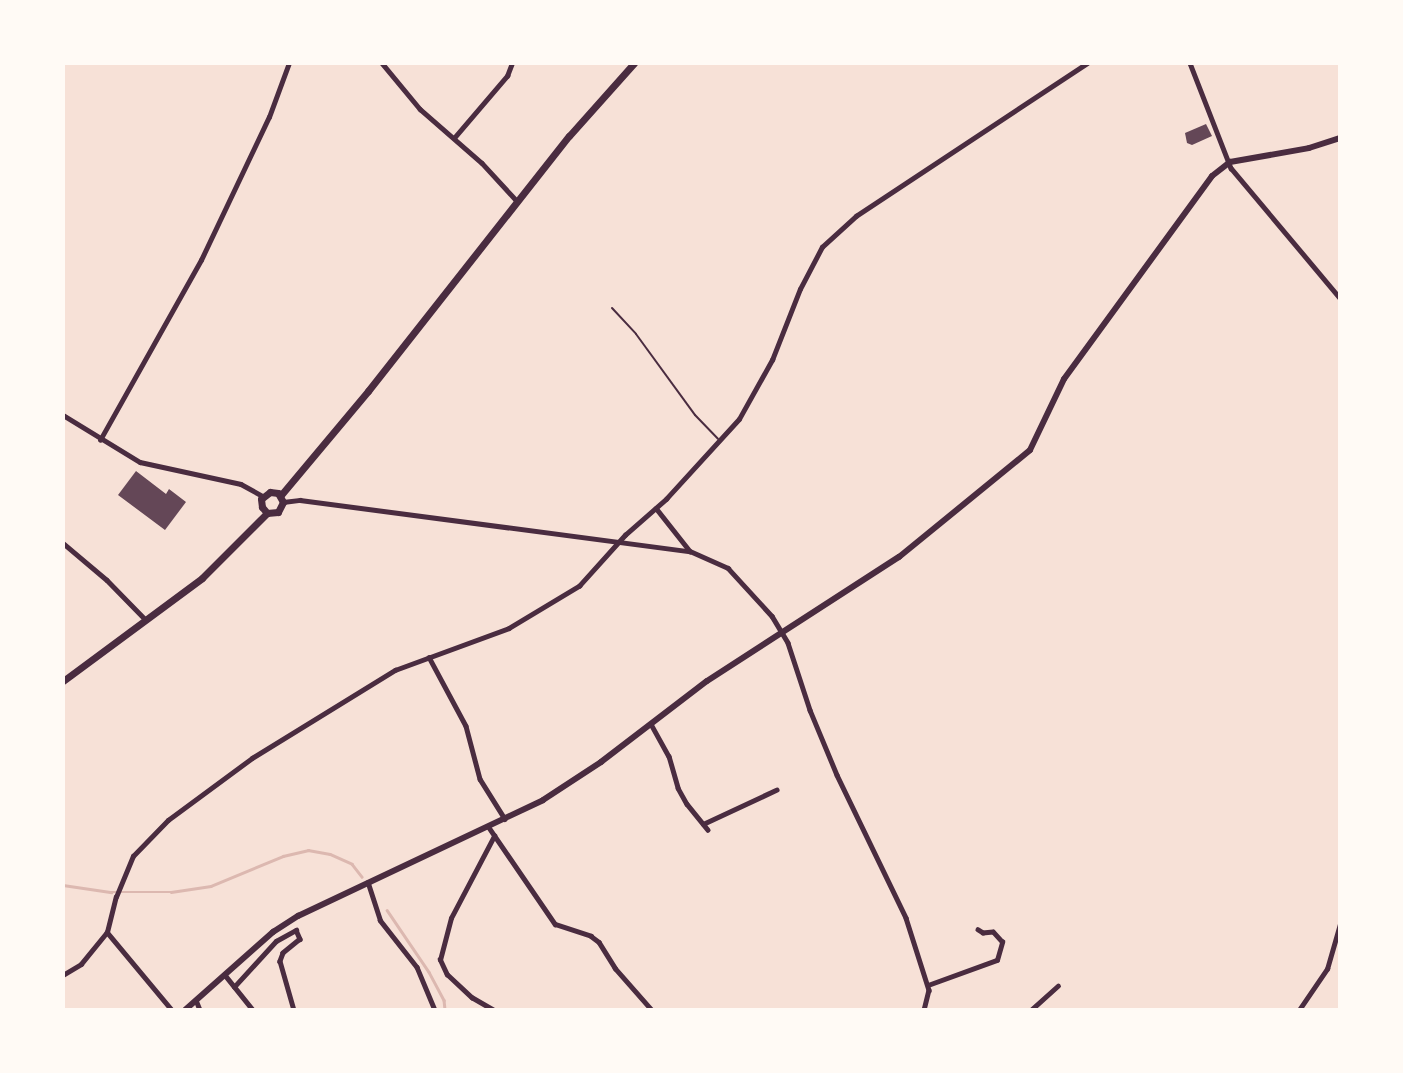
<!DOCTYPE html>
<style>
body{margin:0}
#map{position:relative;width:1403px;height:1073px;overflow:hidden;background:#f7e1d7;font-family:Barlow,sans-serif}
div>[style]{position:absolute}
.stream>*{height:2.5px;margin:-1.25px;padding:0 1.25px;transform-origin:1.25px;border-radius:1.25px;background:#dcb8b0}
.building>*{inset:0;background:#644757}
.service>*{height:2px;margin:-1px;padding:0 1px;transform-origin:1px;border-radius:1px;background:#4a2c40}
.minor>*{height:4.5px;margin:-2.25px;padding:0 2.25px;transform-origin:2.25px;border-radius:2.25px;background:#4a2c40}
.secondary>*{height:6px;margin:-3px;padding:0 3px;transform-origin:3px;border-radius:3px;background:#4a2c40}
.primary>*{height:7px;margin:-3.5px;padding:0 3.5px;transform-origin:3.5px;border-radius:3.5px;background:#4a2c40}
span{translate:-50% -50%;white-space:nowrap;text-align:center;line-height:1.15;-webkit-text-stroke:6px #fffaf5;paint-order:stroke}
.frame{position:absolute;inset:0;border:65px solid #fffaf5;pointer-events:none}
</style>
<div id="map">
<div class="stream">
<i style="left:63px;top:885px;width:49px;rotate:8.3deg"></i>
<i style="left:111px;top:892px;width:60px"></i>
<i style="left:171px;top:892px;width:40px;rotate:-8.5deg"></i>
<i style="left:211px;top:886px;width:78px;rotate:-22.6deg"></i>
<i style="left:283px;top:856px;width:26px;rotate:-13deg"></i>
<i style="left:308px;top:850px;width:22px;rotate:10deg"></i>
<i style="left:330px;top:854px;width:24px;rotate:24deg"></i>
<i style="left:352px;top:864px;width:16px;rotate:52deg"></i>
<i style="left:387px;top:910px;width:75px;rotate:55.9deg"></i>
<i style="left:429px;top:972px;width:32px;rotate:62deg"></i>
<i style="left:444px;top:1000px;width:10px;rotate:84deg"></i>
</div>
<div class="building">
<i style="clip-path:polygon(1206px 124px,1212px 136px,1192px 145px,1187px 143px,1185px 133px)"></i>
<i style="clip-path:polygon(136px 471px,166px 494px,169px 489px,186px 502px,165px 530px,118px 495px)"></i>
</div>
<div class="service">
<i style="left:612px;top:308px;width:35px;rotate:47deg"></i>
<i style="left:636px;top:334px;width:100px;rotate:53.9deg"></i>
<i style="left:695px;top:415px;width:33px;rotate:46deg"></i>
</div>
<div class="minor">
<i style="left:382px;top:63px;width:60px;rotate:50.4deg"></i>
<i style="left:420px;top:109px;width:82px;rotate:41.1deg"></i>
<i style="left:482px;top:163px;width:52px;rotate:47.4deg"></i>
<i style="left:1190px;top:63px;width:113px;rotate:68.7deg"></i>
<i style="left:1231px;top:168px;width:170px;rotate:50deg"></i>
<i style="left:454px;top:138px;width:82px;rotate:-49.5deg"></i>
<i style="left:507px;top:76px;width:14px;rotate:-69deg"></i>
<i style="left:63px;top:415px;width:90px;rotate:31.4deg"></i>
<i style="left:140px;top:462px;width:103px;rotate:12.3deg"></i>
<i style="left:241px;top:484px;width:25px;rotate:29deg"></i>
<i style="left:100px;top:440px;width:206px;rotate:-60.7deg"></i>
<i style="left:201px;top:260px;width:158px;rotate:-64.6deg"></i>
<i style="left:269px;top:117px;width:58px;rotate:-69.7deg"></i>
<i style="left:283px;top:502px;width:17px;rotate:-7deg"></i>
<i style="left:300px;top:500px;width:393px;rotate:7.5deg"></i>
<i style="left:690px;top:551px;width:42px;rotate:24.1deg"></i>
<i style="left:728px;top:568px;width:65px;rotate:47.5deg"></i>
<i style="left:772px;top:616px;width:31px;rotate:59deg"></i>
<i style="left:788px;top:643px;width:71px;rotate:71.8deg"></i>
<i style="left:810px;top:710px;width:70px;rotate:67.4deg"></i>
<i style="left:837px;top:775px;width:159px;rotate:64.2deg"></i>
<i style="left:906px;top:918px;width:76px;rotate:72.3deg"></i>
<i style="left:929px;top:990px;width:21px;rotate:104deg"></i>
<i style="left:656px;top:508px;width:55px;rotate:51.7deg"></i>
<i style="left:63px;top:543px;width:57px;rotate:40.1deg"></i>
<i style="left:107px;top:580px;width:54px;rotate:45.7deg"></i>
<i style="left:429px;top:657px;width:78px;rotate:61.8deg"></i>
<i style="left:466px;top:726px;width:55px;rotate:75.2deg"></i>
<i style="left:480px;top:779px;width:47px;rotate:58deg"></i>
<i style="left:651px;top:724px;width:37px;rotate:61deg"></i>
<i style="left:669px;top:756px;width:33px;rotate:74deg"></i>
<i style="left:678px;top:788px;width:18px;rotate:61deg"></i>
<i style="left:687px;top:804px;width:33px;rotate:51deg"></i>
<i style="left:703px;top:824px;width:81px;rotate:-25deg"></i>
<i style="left:488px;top:826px;width:119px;rotate:55.6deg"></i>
<i style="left:555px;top:924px;width:38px;rotate:18deg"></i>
<i style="left:591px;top:936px;width:10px;rotate:37deg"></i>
<i style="left:599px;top:942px;width:31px;rotate:58deg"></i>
<i style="left:615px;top:968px;width:56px;rotate:48.6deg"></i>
<i style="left:368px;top:882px;width:40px;rotate:72deg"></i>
<i style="left:380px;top:920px;width:60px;rotate:51.8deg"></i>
<i style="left:417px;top:967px;width:47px;rotate:67.3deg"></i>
<i style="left:107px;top:932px;width:36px;rotate:-76deg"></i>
<i style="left:116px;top:897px;width:44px;rotate:-67.5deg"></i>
<i style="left:133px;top:856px;width:50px;rotate:-45.8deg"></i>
<i style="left:168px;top:820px;width:104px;rotate:-36.4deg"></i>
<i style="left:252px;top:758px;width:168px;rotate:-31.6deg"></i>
<i style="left:395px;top:670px;width:121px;rotate:-20.2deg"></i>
<i style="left:509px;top:628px;width:82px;rotate:-31deg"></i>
<i style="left:579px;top:586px;width:69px;rotate:-48deg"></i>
<i style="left:625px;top:535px;width:55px;rotate:-41.3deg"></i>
<i style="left:666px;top:499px;width:108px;rotate:-47.6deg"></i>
<i style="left:739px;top:419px;width:68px;rotate:-60.8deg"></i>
<i style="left:772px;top:360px;width:76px;rotate:-68.5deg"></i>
<i style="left:800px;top:289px;width:47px;rotate:-62.4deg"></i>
<i style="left:822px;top:247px;width:46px;rotate:-42.4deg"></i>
<i style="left:856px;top:216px;width:277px;rotate:-33.5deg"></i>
<i style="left:63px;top:975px;width:21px;rotate:-31deg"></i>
<i style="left:81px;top:964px;width:41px;rotate:-50.9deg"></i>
<i style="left:107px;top:932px;width:102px;rotate:50.2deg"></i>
<i style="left:225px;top:975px;width:45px;rotate:51.3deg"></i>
<i style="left:928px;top:985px;width:73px;rotate:-19.9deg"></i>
<i style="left:997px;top:960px;width:19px;rotate:-74deg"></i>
<i style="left:1002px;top:942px;width:13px;rotate:-132deg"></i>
<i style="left:993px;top:932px;width:10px;rotate:174deg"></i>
<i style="left:983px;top:933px;width:6px;rotate:-149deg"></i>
<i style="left:234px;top:987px;width:62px;rotate:-47.6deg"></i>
<i style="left:276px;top:941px;width:23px;rotate:-29deg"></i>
<i style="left:296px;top:930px;width:10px;rotate:66deg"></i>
<i style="left:300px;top:939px;width:22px;rotate:141deg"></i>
<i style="left:283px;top:953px;width:9px;rotate:111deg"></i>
<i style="left:280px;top:961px;width:51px;rotate:74.1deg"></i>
<i style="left:196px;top:1000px;width:11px;rotate:68deg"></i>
<i style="left:493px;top:1010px;width:24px;rotate:-150deg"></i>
<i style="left:472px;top:998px;width:34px;rotate:-137deg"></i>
<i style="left:447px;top:975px;width:17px;rotate:-115deg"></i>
<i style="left:440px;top:960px;width:43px;rotate:-75.3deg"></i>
<i style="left:451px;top:918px;width:93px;rotate:-62.3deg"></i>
<i style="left:1031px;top:1010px;width:36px;rotate:-42deg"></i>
<i style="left:1299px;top:1010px;width:50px;rotate:-55.7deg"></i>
<i style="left:1327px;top:969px;width:47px;rotate:-73.9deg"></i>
</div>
<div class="secondary">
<i style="left:185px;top:1010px;width:118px;rotate:-41.6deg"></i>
<i style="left:273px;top:932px;width:30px;rotate:-33deg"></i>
<i style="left:298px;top:916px;width:271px;rotate:-25.3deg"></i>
<i style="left:543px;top:800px;width:69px;rotate:-33.2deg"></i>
<i style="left:601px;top:762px;width:133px;rotate:-37.4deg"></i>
<i style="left:707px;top:681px;width:229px;rotate:-32.9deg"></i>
<i style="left:899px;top:557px;width:169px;rotate:-39.2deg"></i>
<i style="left:1030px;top:450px;width:79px;rotate:-64.4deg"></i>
<i style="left:1064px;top:379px;width:251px;rotate:-53.9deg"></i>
<i style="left:1212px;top:176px;width:23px;rotate:-38deg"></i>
<i style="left:1230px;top:162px;width:80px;rotate:-10deg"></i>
<i style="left:1309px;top:148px;width:33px;rotate:-18deg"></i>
</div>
<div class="primary">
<i style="left:281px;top:495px;width:136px;rotate:-50.1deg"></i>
<i style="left:368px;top:391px;width:325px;rotate:-51.8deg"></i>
<i style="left:569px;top:136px;width:98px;rotate:-48.3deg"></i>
<i style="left:63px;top:681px;width:173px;rotate:-36.5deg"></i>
<i style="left:202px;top:578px;width:92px;rotate:-45deg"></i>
<i style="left:267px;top:513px;width:11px;rotate:-5deg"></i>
<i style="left:278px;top:512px;width:11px;rotate:-63deg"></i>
<i style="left:283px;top:502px;width:10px;rotate:-119deg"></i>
<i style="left:278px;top:493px;width:8px;rotate:-173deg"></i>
<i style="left:270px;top:492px;width:11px;rotate:142deg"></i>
<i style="left:261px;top:499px;width:8px;rotate:83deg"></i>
<i style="left:262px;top:507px;width:8px;rotate:50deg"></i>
</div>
<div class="frame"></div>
</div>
